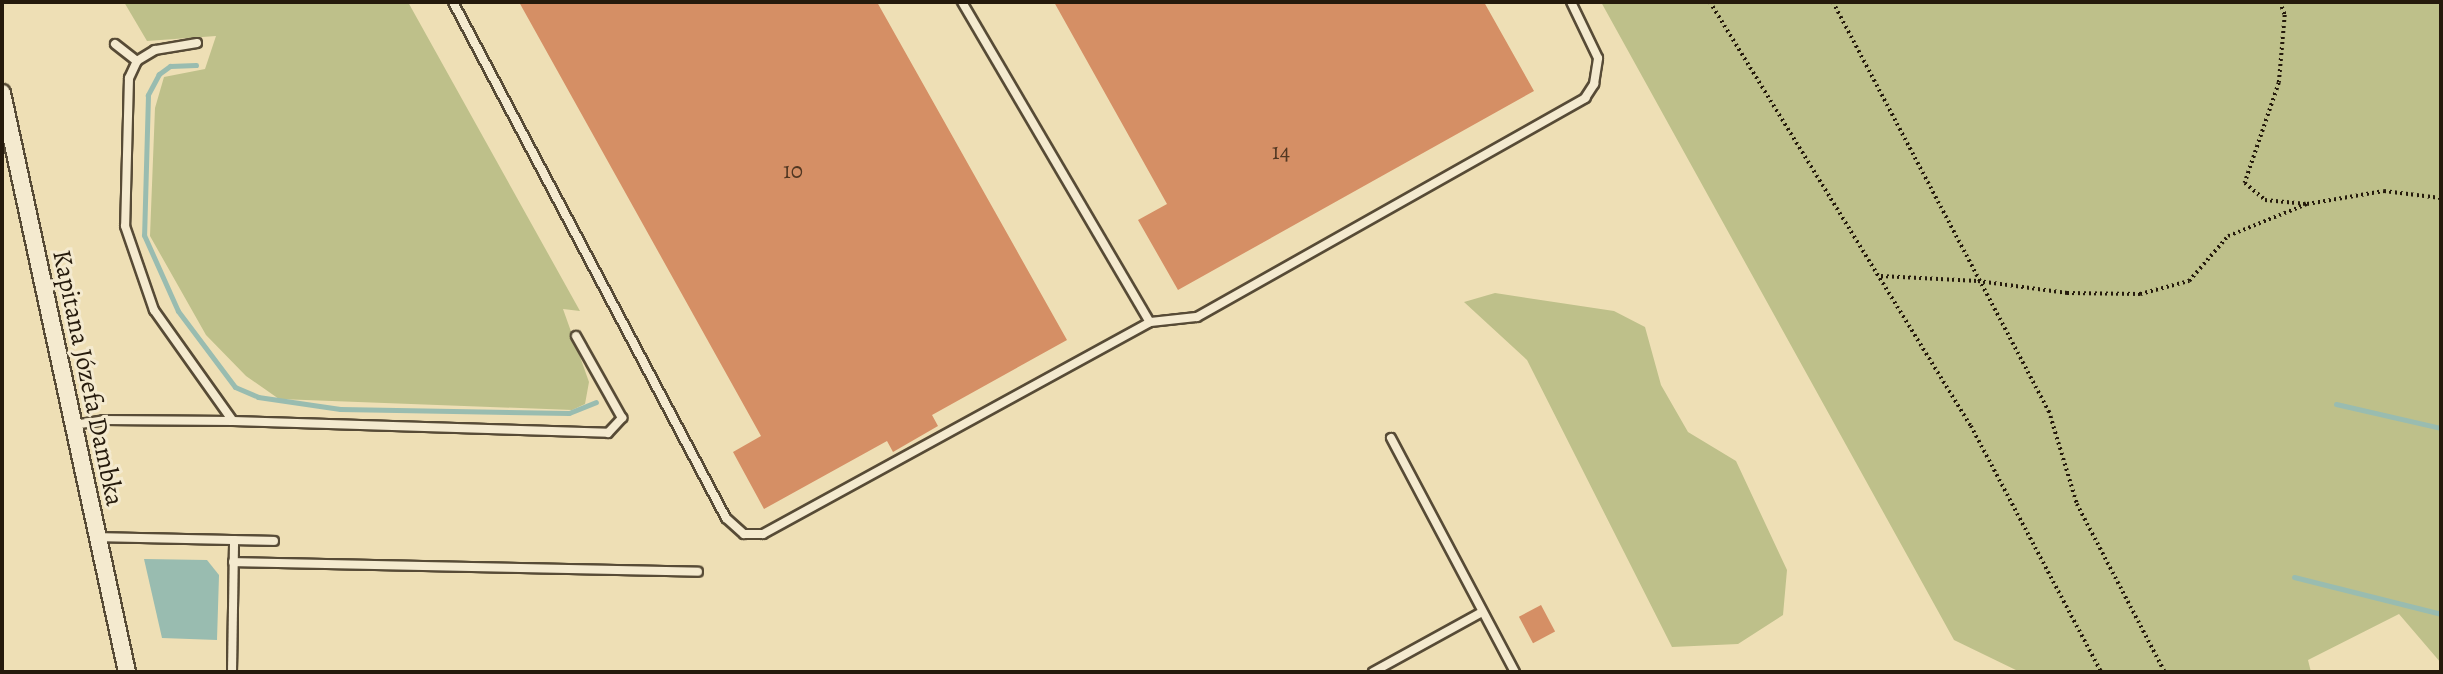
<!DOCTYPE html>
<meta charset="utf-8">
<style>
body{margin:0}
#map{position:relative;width:2443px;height:674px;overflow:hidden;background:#eedfb5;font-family:Alegreya,serif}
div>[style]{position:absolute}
.green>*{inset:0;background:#bec08a}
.water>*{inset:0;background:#99bcb0}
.stream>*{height:5px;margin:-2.5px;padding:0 2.5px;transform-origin:2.5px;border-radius:2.5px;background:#99bcb0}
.building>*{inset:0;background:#d58f65;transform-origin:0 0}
.path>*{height:3.5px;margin-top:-1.75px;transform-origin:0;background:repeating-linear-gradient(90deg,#251a0c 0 2px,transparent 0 5.5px)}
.roads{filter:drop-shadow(2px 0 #574b36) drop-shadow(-2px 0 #574b36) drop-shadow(0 2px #574b36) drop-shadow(0 -2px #574b36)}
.lane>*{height:8px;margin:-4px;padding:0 4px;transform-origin:4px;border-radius:4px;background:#f4eacf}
.street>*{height:16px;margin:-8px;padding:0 8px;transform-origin:8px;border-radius:8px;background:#f4eacf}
span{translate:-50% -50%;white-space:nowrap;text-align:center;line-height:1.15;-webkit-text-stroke:6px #f4eacf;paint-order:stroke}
.number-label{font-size:23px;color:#513722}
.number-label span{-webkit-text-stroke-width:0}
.street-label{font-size:26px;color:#251a0c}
.frame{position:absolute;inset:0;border:4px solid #251a0c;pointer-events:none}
</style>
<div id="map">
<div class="green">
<i style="clip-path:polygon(124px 2px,408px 2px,580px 311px,563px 309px,589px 382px,585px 404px,572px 410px,279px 399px,246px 376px,206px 335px,150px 236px,155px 108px,164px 77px,205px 69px,216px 36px,147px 41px)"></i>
<i style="clip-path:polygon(1601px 2px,2441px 2px,2441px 663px,2399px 614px,2308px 660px,2311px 672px,2020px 672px,1954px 640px)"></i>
<i style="clip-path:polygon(1495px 293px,1614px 311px,1645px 327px,1661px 385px,1688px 432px,1736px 461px,1787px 570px,1783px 615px,1738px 644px,1672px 647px,1527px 360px,1464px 302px)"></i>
</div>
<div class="water">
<i style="clip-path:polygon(144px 559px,207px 560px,219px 575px,217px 640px,162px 638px)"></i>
</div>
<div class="stream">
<i style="left:196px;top:65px;width:26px;rotate:178deg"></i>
<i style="left:170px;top:66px;width:14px;rotate:144deg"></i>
<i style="left:159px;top:74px;width:24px;rotate:118deg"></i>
<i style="left:148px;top:95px;width:140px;rotate:91.6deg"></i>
<i style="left:144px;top:235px;width:83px;rotate:65.9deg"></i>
<i style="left:178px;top:311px;width:95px;rotate:53.1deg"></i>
<i style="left:235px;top:387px;width:25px;rotate:23deg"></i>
<i style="left:258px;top:397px;width:83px;rotate:8.3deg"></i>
<i style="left:340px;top:409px;width:229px;rotate:1deg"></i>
<i style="left:569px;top:413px;width:29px;rotate:-22deg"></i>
<i style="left:2336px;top:404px;width:108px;rotate:12.9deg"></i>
<i style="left:2294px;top:577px;width:152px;rotate:14.1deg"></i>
</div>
<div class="building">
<i style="clip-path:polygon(519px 2px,877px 2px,1067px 340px,932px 415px,938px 426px,893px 452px,887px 441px,764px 509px,733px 452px,761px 436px)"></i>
<i style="clip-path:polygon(1054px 2px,1484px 2px,1534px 91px,1178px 290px,1138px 220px,1167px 204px)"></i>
<i style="left:1541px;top:605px;width:30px;height:25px;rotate:62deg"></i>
</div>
<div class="path">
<i style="left:1710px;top:2px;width:498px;rotate:58.4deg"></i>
<i style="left:1971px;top:426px;width:278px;rotate:62.1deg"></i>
<i style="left:1833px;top:2px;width:463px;rotate:62.2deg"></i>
<i style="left:2049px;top:411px;width:97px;rotate:73.2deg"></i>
<i style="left:2077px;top:504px;width:190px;rotate:62.4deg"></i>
<i style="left:2280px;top:2px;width:14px;rotate:69deg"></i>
<i style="left:2285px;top:15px;width:68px;rotate:95deg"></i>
<i style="left:2279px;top:83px;width:106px;rotate:108.8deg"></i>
<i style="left:2245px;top:183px;width:26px;rotate:40deg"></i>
<i style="left:2265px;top:200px;width:42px;rotate:5.4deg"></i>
<i style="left:2307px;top:204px;width:78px;rotate:-9.6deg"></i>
<i style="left:2384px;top:191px;width:57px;rotate:7deg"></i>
<i style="left:1881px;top:276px;width:97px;rotate:3deg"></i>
<i style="left:1978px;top:281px;width:90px;rotate:7.7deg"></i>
<i style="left:2067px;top:293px;width:73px;rotate:0.8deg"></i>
<i style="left:2140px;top:294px;width:51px;rotate:-14.9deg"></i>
<i style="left:2189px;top:281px;width:60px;rotate:-49.1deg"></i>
<i style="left:2228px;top:236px;width:85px;rotate:-22.1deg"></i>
</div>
<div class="roads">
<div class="lane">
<i style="left:453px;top:2px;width:584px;rotate:62.12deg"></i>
<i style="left:726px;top:518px;width:24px;rotate:42deg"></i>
<i style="left:744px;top:534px;width:19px"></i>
<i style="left:763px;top:534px;width:441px;rotate:-28.7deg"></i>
<i style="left:1150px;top:322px;width:47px;rotate:-6.1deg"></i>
<i style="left:1197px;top:317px;width:446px;rotate:-29.4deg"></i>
<i style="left:1585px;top:98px;width:17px;rotate:-57deg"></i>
<i style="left:1594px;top:84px;width:26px;rotate:-81deg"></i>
<i style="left:1598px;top:58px;width:62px;rotate:-115.7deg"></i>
<i style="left:962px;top:2px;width:371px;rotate:59.6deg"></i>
<i style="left:197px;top:43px;width:43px;rotate:170.5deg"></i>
<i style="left:155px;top:50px;width:21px;rotate:149deg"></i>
<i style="left:137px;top:61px;width:19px;rotate:115deg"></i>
<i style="left:129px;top:78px;width:148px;rotate:91.5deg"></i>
<i style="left:125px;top:226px;width:89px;rotate:71deg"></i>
<i style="left:154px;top:310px;width:136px;rotate:54.6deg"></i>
<i style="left:115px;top:44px;width:28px;rotate:38deg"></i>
<i style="left:74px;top:425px;width:30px;rotate:-9deg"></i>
<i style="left:104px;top:420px;width:129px;rotate:0.4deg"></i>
<i style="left:233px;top:421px;width:375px;rotate:1.8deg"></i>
<i style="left:608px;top:433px;width:21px;rotate:-47deg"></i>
<i style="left:622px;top:418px;width:94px;rotate:-119.3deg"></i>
<i style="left:1391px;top:438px;width:265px;rotate:62.1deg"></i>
<i style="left:98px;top:537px;width:176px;rotate:1.3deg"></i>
<i style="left:233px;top:562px;width:465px;rotate:1.2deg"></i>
<i style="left:232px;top:672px;width:132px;rotate:-89.1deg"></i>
<i style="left:1373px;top:672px;width:124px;rotate:-28.8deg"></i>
</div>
<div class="street">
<i style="left:2px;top:93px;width:592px;rotate:77.82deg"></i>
</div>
</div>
<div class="number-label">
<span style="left:1281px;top:152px">14</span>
<span style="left:793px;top:171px">10</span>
</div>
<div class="street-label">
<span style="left:88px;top:378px;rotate:78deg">Kapitana Józefa Dambka</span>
</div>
<div class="frame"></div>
</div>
